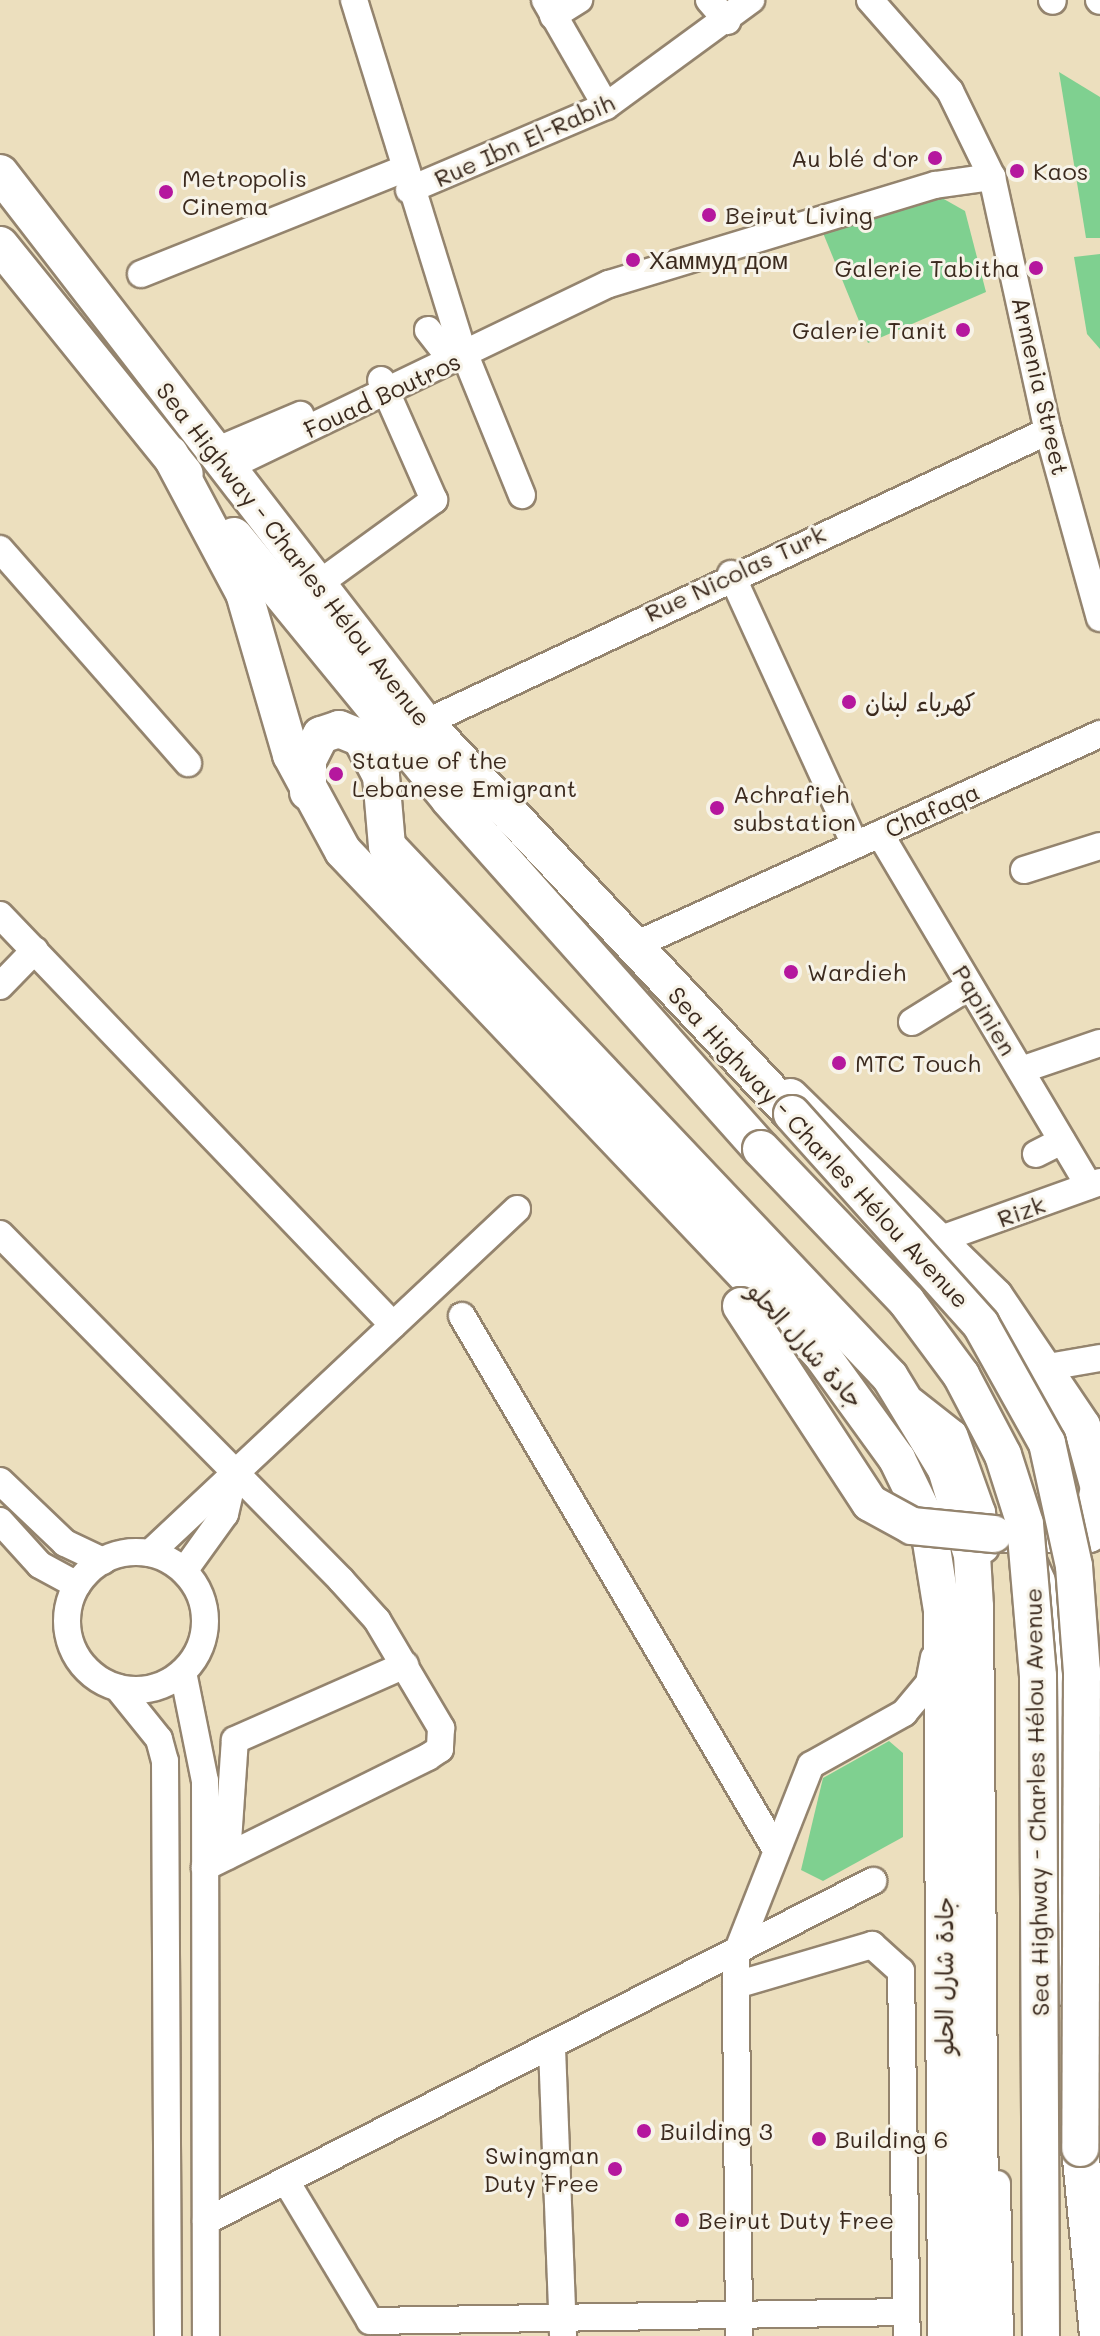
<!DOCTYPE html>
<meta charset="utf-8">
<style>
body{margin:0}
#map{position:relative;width:1100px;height:2336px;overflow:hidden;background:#ecdfbe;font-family:Mali,"Playpen Sans Arabic",sans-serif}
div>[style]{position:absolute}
.green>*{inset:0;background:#7fd090}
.roads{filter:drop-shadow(2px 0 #94846e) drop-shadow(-2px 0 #94846e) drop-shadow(0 2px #94846e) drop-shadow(0 -2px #94846e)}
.minor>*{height:26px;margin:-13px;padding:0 13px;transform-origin:13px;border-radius:13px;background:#fff}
.minor>.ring{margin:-13px;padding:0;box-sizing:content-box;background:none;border:26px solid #fff;border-radius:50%}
.highway>*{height:36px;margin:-18px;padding:0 18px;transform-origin:18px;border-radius:18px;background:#fff}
.bridges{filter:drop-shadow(2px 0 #94846e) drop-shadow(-2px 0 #94846e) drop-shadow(0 2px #94846e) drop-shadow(0 -2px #94846e)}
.highway-bridge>*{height:36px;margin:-18px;padding:0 18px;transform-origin:18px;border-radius:18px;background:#fff}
.dots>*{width:22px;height:22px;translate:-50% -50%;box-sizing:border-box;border:4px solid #f7f3e8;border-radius:50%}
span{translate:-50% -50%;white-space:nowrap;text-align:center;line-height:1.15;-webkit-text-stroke:6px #f7f3e8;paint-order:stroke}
.street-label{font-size:24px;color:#3b2a1e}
.poi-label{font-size:24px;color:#3b2a1e}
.right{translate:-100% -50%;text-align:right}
.left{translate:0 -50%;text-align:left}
</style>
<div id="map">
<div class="green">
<i style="clip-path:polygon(1059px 72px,1100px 97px,1100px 238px,1086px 238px)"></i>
<i style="clip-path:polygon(935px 194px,965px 211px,986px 292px,868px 343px,821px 228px)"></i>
<i style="clip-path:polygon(1100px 254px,1100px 349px,1087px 334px,1074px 257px)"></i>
<i style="clip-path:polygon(889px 1741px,903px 1753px,903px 1837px,823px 1881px,801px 1870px,823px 1778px)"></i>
</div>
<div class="roads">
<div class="minor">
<i style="left:354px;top:0;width:361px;rotate:72.8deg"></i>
<i style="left:461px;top:345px;width:162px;rotate:67.9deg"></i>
<i style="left:545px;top:0;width:122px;rotate:60.1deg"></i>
<i style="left:709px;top:0;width:28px;rotate:49deg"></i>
<i style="left:870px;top:0;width:121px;rotate:48.7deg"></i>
<i style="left:950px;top:91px;width:96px;rotate:64deg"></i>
<i style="left:992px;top:177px;width:260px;rotate:77.6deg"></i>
<i style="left:1048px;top:431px;width:194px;rotate:74.5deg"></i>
<i style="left:1052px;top:0;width:1px;rotate:45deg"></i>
<i style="left:1099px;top:0;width:1px;rotate:45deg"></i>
<i style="left:553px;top:16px;width:31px;rotate:-32deg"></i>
<i style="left:409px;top:190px;width:214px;rotate:-23.1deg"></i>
<i style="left:606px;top:106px;width:180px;rotate:-36.2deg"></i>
<i style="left:141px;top:274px;width:282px;rotate:-21.8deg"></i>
<i style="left:428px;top:330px;width:28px;rotate:52deg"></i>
<i style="left:213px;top:452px;width:95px;rotate:-23deg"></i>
<i style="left:226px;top:468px;width:425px;rotate:-25.7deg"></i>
<i style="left:609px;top:284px;width:341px;rotate:-16.9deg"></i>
<i style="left:935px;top:185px;width:58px;rotate:-8deg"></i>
<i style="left:0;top:549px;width:285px;rotate:48.7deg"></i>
<i style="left:731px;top:574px;width:298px;rotate:65.4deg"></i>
<i style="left:317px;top:585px;width:145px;rotate:-36deg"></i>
<i style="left:434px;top:500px;width:131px;rotate:-113.8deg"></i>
<i style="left:425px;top:723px;width:688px;rotate:-25.11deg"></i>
<i style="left:880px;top:834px;width:409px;rotate:59.3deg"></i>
<i style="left:1024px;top:870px;width:80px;rotate:-17.5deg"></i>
<i style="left:0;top:915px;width:568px;rotate:46.21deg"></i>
<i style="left:633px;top:946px;width:513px;rotate:-24.42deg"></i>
<i style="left:0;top:986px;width:50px;rotate:-45.8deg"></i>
<i style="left:912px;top:1022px;width:68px;rotate:-31.8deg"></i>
<i style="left:1021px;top:1070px;width:83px;rotate:-18.9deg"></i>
<i style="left:1036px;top:1154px;width:29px;rotate:-27deg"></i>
<i style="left:0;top:1234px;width:486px;rotate:45.4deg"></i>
<i style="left:341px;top:1580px;width:54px;rotate:48deg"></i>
<i style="left:377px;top:1620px;width:126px;rotate:59.3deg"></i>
<i style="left:441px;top:1728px;width:21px;rotate:93deg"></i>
<i style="left:440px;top:1749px;width:14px;rotate:146deg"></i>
<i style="left:428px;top:1757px;width:249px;rotate:153.7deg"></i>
<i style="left:941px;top:1239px;width:169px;rotate:-19.7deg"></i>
<i style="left:462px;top:1316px;width:617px;rotate:59.53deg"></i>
<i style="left:1048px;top:1367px;width:53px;rotate:-9.8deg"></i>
<i style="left:912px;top:1401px;width:53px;rotate:38.2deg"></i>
<i style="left:954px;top:1434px;width:83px;rotate:70.3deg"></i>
<i style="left:982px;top:1512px;width:37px;rotate:85deg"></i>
<i style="left:0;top:1481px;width:90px;rotate:43.6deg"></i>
<i style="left:65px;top:1543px;width:42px;rotate:25.3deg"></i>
<i style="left:0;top:1521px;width:59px;rotate:47.7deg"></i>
<i style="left:40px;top:1565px;width:42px;rotate:28.4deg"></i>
<i class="ring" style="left:67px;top:1552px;width:112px;height:112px"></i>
<i style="left:150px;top:1553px;width:503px;rotate:-43.15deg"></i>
<i style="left:1033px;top:1561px;width:51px;rotate:65.5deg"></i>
<i style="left:1054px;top:1607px;width:36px;rotate:81deg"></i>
<i style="left:1060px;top:1643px;width:349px;rotate:89.5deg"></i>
<i style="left:184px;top:1571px;width:70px;rotate:-54.3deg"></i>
<i style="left:225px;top:1514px;width:36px;rotate:-77deg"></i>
<i style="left:183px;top:1672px;width:111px;rotate:78.6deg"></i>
<i style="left:205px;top:1781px;width:555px;rotate:89.9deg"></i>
<i style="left:118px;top:1688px;width:65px;rotate:51.2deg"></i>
<i style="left:159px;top:1739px;width:23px;rotate:75deg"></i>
<i style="left:165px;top:1761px;width:575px;rotate:89.7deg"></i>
<i style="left:227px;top:1856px;width:116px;rotate:-86.1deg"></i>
<i style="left:235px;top:1740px;width:186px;rotate:-23.8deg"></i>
<i style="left:736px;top:1985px;width:142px;rotate:-16.4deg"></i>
<i style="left:872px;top:1945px;width:39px;rotate:42deg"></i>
<i style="left:901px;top:1971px;width:365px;rotate:89.1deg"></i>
<i style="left:552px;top:2048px;width:288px;rotate:87.8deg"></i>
<i style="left:286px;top:2181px;width:163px;rotate:59deg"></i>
<i style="left:370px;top:2321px;width:536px;rotate:-0.96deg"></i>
<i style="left:997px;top:2184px;width:152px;rotate:88.9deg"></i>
<i style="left:206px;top:2221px;width:749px;rotate:-27.01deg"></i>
<i style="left:739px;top:2336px;width:381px;rotate:-90.5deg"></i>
<i style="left:736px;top:1955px;width:204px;rotate:-68.5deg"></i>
<i style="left:811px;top:1765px;width:107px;rotate:-29.2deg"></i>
<i style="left:904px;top:1713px;width:39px;rotate:-50deg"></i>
<i style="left:929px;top:1683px;width:26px;rotate:-79deg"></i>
</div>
<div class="highway">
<i style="left:0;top:173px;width:695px;rotate:52.31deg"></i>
<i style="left:425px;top:723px;width:536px;rotate:46.81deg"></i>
<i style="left:0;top:245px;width:294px;rotate:51.1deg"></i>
<i style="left:170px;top:454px;width:157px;rotate:62deg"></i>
<i style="left:244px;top:593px;width:169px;rotate:73.8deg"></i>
<i style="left:291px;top:755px;width:109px;rotate:61.6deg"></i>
<i style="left:343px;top:851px;width:694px;rotate:46.46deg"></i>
<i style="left:821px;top:1354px;width:130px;rotate:54.1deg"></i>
<i style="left:897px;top:1459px;width:71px;rotate:64.2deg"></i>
<i style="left:928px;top:1523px;width:88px;rotate:80.9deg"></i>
<i style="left:942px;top:1610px;width:726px;rotate:89.68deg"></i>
<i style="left:234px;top:536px;width:340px;rotate:50.7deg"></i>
<i style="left:449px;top:799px;width:469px;rotate:48.3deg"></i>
<i style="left:308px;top:792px;width:32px;rotate:-90deg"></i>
<i style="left:308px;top:760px;width:28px;rotate:-63deg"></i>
<i style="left:321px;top:735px;width:19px;rotate:-18deg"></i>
<i style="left:339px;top:729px;width:24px;rotate:22deg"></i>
<i style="left:361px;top:738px;width:43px;rotate:62.2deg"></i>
<i style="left:381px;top:776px;width:70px;rotate:85.1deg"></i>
<i style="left:387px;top:846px;width:731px;rotate:46.55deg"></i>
<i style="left:890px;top:1377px;width:108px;rotate:58.7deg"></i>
<i style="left:946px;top:1469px;width:90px;rotate:73.2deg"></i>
<i style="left:972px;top:1555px;width:52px;rotate:86.7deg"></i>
<i style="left:975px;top:1607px;width:729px;rotate:89.53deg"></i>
<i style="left:790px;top:1097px;width:286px;rotate:44.3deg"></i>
<i style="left:995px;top:1297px;width:156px;rotate:56deg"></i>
<i style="left:1082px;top:1426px;width:64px;rotate:74.7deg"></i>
<i style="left:1099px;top:1488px;width:47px;rotate:102.3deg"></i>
<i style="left:1089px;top:1534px;width:94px;rotate:180deg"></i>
<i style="left:1080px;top:2148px;width:189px;rotate:84.5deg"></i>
</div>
</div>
<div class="bridges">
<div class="highway-bridge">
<i style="left:792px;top:1114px;width:283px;rotate:48.1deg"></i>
<i style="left:981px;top:1325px;width:135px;rotate:60.8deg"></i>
<i style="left:1047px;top:1443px;width:126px;rotate:77.6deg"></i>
<i style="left:1074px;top:1566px;width:106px;rotate:85.7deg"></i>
<i style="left:1082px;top:1672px;width:476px;rotate:90.2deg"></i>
<i style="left:761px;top:1149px;width:211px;rotate:46.3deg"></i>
<i style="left:907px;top:1302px;width:91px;rotate:53.5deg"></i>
<i style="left:961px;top:1375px;width:90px;rotate:62.3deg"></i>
<i style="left:1003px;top:1455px;width:72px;rotate:72.3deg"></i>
<i style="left:1025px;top:1524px;width:153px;rotate:85.1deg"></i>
<i style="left:1038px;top:1676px;width:660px;rotate:89.74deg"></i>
<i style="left:741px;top:1306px;width:235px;rotate:56.8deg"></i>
<i style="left:870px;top:1503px;width:48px;rotate:28.7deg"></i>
<i style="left:912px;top:1526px;width:82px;rotate:5.6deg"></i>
</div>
</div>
<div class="dots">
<i style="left:935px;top:158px;background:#b5179e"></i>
<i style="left:1017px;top:171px;background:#b5179e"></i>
<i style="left:166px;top:192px;background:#b5179e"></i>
<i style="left:709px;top:215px;background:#b5179e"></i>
<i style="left:633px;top:260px;background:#b5179e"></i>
<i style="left:1036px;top:268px;background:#b5179e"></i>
<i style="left:963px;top:330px;background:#b5179e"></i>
<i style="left:849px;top:702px;background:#b5179e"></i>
<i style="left:336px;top:774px;background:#b5179e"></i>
<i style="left:717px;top:808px;background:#b5179e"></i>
<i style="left:791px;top:972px;background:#b5179e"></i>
<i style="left:839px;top:1063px;background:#b5179e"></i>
<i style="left:644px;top:2131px;background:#b5179e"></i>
<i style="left:819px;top:2139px;background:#b5179e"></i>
<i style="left:615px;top:2169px;background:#b5179e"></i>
<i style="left:682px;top:2220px;background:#b5179e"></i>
</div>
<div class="street-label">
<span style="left:524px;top:140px;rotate:-24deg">Rue Ibn El-Rabih</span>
<span style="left:1041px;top:386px;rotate:77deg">Armenia Street</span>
<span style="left:382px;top:395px;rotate:-25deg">Fouad Boutros</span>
<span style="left:294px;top:554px;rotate:52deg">Sea Highway - Charles Hélou Avenue</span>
<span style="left:735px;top:573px;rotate:-25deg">Rue Nicolas Turk</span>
<span style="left:932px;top:810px;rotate:-24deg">Chafaqa</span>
<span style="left:985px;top:1010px;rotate:59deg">Papinien</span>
<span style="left:819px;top:1147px;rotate:47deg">Sea Highway - Charles Hélou Avenue</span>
<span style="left:1021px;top:1211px;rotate:-20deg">Rizk</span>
<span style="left:806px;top:1345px;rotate:48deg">جادة شارل الحلو</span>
<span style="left:1036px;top:1802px;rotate:-91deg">Sea Highway - Charles Hélou Avenue</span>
<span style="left:944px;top:1976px;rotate:-90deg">جادة شارل الحلو</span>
</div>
<div class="poi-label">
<span class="right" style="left:919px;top:158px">Au blé d'or</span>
<span class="left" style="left:1033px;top:171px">Kaos</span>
<span class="left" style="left:182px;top:192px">Metropolis<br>Cinema</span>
<span class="left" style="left:725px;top:215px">Beirut Living</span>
<span class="left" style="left:649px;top:260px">Хаммуд дом</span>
<span class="right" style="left:1020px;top:268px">Galerie Tabitha</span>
<span class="right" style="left:947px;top:330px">Galerie Tanit</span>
<span class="left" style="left:865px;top:702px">كهرباء لبنان</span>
<span class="left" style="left:352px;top:774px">Statue of the<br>Lebanese Emigrant</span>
<span class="left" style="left:733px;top:808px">Achrafieh<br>substation</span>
<span class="left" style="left:807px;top:972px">Wardieh</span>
<span class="left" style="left:855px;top:1063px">MTC Touch</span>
<span class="left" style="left:660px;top:2131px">Building 3</span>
<span class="left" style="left:835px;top:2139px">Building 6</span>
<span class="right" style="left:599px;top:2169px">Swingman<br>Duty Free</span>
<span class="left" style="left:698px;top:2220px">Beirut Duty Free</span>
</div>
</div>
